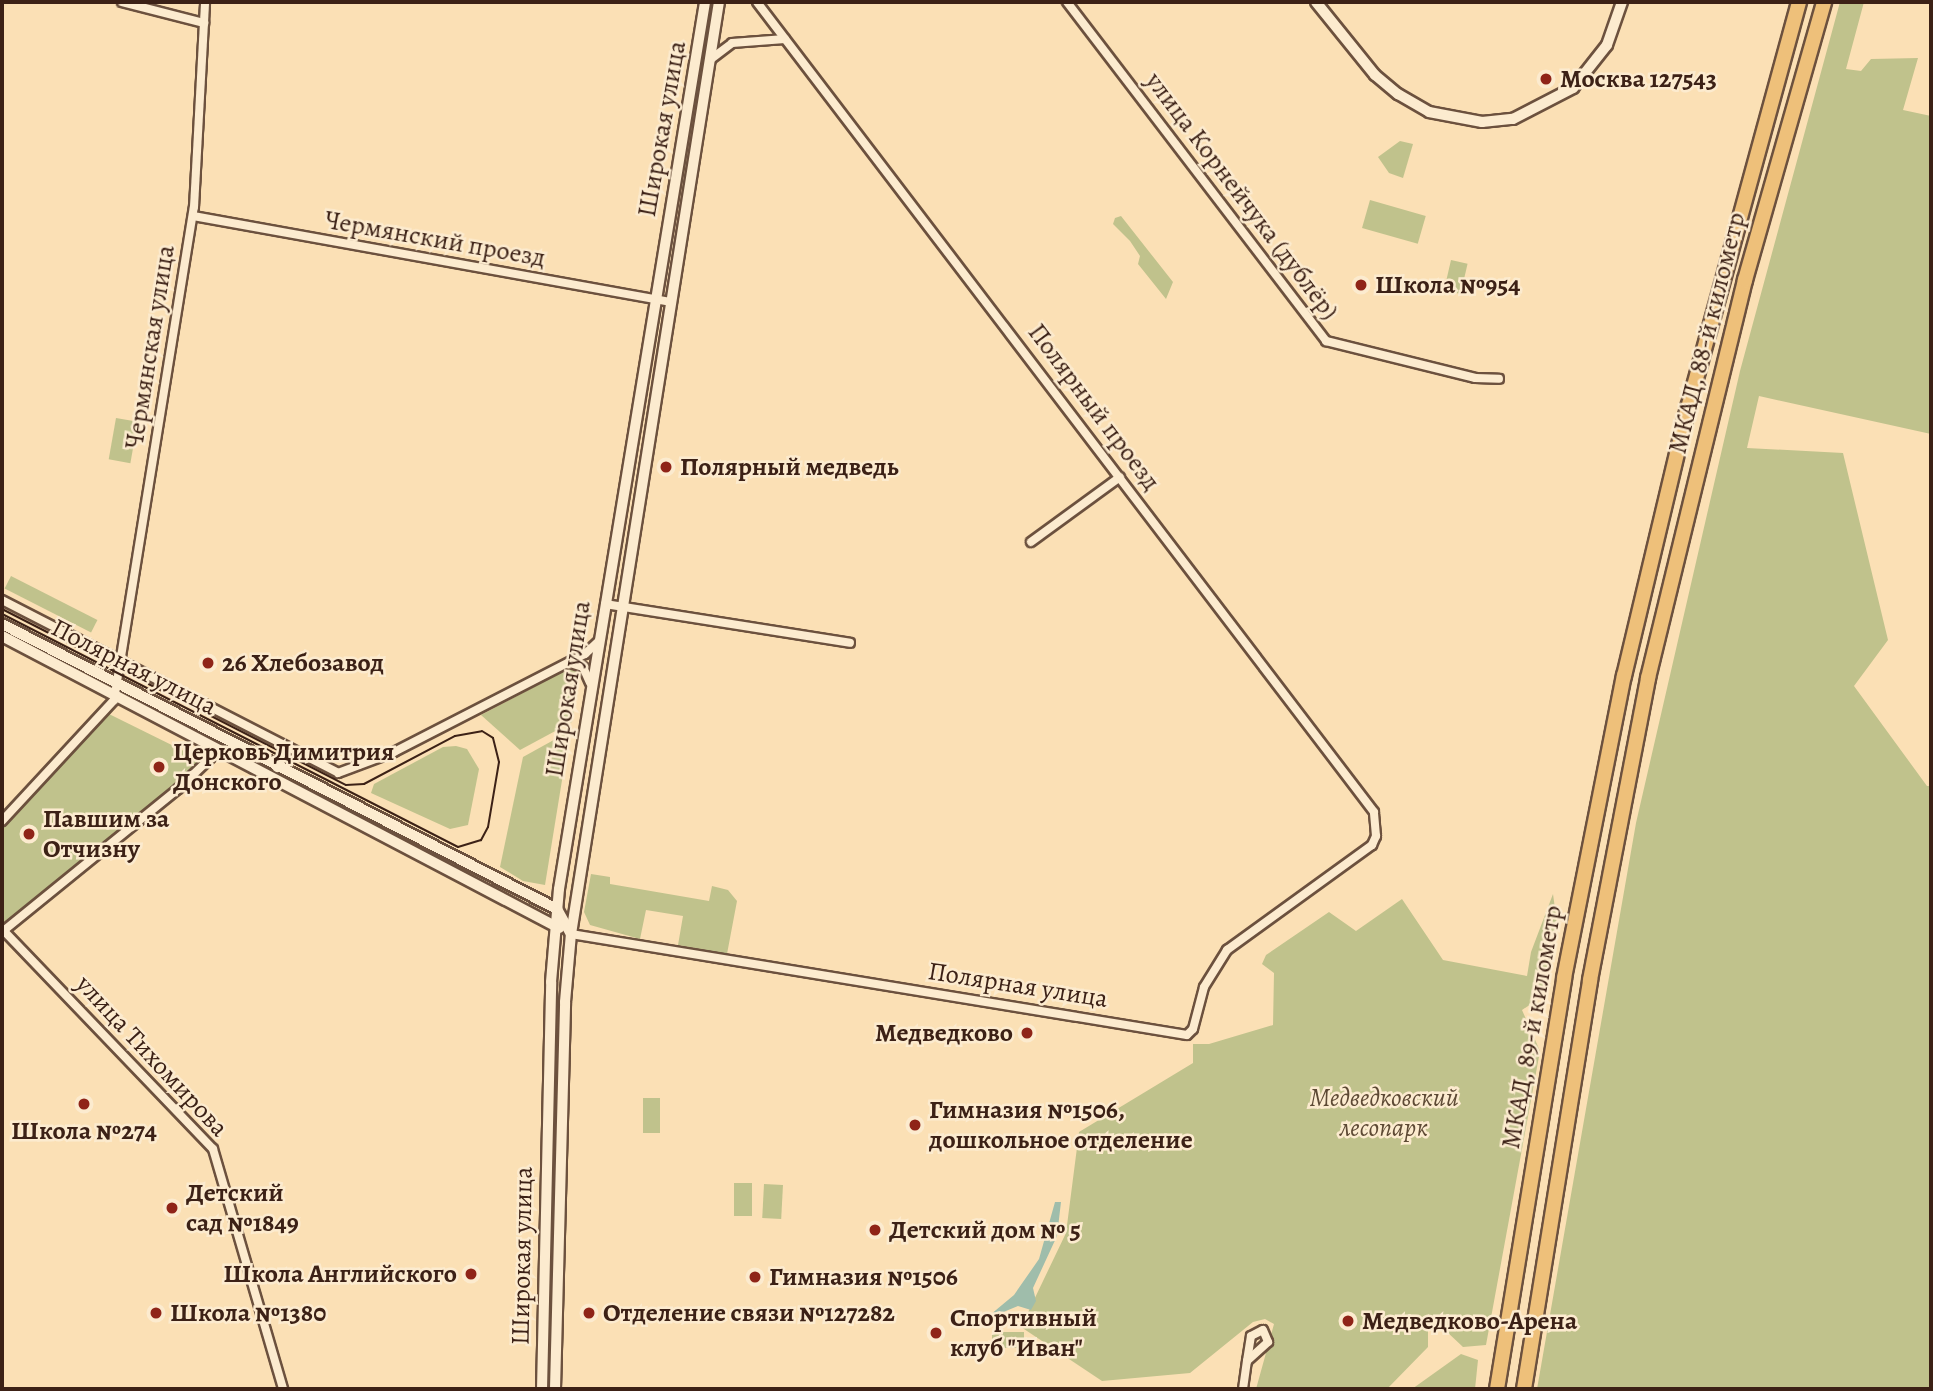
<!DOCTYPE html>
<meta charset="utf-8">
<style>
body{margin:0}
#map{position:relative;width:1933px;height:1391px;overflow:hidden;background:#fbe0b5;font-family:Alegreya,serif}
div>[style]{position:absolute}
.green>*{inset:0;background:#c0c28c;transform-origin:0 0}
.water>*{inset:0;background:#9fbdab}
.roads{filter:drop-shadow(2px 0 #6c513e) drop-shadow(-2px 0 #6c513e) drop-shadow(0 2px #6c513e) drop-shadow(0 -2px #6c513e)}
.minor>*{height:8px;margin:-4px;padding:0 4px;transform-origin:4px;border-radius:4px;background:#fcebcf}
.tertiary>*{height:10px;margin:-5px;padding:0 5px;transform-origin:5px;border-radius:5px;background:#fcebcf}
.secondary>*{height:10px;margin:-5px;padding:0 5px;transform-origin:5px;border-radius:5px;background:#fcebcf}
.trunk>*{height:14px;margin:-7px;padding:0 7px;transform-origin:7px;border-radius:7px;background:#eec07a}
.tram>*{height:2px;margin:-1px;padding:0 1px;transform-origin:1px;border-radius:1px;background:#3c2116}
.dots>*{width:19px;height:19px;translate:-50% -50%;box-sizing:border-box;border:4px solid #fcebcf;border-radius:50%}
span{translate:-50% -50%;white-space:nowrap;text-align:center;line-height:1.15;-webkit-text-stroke:5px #fcebcf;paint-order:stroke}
.poi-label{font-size:26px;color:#3c2116;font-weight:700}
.left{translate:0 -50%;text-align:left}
.right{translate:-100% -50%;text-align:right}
.street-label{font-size:26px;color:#3c2116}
.park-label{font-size:26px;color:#5d4934;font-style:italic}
.frame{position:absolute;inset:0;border:4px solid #3c2116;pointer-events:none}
</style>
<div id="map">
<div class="green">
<i style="clip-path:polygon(1840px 2px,1864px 2px,1846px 69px,1861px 71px,1871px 59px,1918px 58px,1903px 110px,1931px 116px,1931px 434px,1759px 396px,1747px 448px,1843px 453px,1888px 640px,1854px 686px,1927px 786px,1931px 786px,1931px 1389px,1537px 1389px,1636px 823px,1740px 371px)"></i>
<i style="clip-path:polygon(1400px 141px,1413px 144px,1403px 178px,1389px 173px,1378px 157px)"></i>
<i style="left:1370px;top:200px;width:58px;height:29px;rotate:16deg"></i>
<i style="clip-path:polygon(1121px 216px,1173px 282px,1166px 299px,1138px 264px,1140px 256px,1130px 241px,1113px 224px,1115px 218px)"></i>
<i style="left:1451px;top:260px;width:17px;height:31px;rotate:13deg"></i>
<i style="left:116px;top:418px;width:22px;height:42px;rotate:10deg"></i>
<i style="left:11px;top:576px;width:97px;height:14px;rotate:27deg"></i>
<i style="clip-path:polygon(570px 668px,580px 673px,572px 722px,520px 750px,481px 715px)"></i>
<i style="clip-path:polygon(109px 714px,200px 759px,202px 765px,2px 929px,2px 824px)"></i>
<i style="clip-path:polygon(570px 731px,545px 885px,523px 881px,500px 867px,523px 757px)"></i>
<i style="clip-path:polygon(456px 746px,467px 749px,479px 769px,468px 825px,450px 829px,371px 793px,374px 784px,443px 747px)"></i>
<i style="clip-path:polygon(591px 874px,610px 877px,610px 884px,709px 901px,712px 886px,728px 890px,737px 901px,727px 954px,678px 945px,683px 916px,646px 910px,640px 939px,590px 925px,584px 912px)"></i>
<i style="clip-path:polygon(1553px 894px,1557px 923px,1542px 990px,1537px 1000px,1522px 1010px,1540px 1051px,1486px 1345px,1463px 1347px,1428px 1314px,1428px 1347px,1387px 1389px,1256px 1389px,1274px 1324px,1265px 1319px,1253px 1322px,1190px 1373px,1102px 1381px,1021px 1327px,1066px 1233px,1079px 1132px,1193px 1063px,1193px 1044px,1209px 1044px,1273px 1025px,1274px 973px,1262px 964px,1266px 955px,1329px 912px,1356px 931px,1402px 899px,1443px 960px,1527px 976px,1531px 952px)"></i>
<i style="left:643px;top:1098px;width:17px;height:35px"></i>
<i style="left:734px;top:1183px;width:18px;height:33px"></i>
<i style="left:764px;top:1184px;width:19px;height:34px;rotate:3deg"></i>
<i style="left:992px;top:1332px;width:32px;height:16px"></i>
<i style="clip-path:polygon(1461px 1354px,1478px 1360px,1475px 1389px,1412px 1389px)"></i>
</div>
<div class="water">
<i style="clip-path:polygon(1055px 1202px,1061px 1202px,1057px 1236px,1033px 1288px,1036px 1301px,1031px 1310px,1018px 1306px,984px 1320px,1014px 1295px,1039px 1259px)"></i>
</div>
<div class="roads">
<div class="minor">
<i style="left:122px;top:2px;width:85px;rotate:14.4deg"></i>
<i style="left:1067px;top:2px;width:427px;rotate:52.6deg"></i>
<i style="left:1326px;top:341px;width:154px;rotate:13.9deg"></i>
<i style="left:1475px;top:378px;width:24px;rotate:2deg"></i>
<i style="left:711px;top:59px;width:26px;rotate:-37deg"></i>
<i style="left:732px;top:43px;width:53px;rotate:-4.3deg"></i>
<i style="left:193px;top:216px;width:485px;rotate:10.2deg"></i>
<i style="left:1031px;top:542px;width:110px;rotate:-36.1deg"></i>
<i style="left:2px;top:600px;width:378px;rotate:27.2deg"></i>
<i style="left:338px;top:773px;width:60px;rotate:-20.6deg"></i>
<i style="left:394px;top:752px;width:215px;rotate:-27.2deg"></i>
<i style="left:585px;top:654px;width:19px;rotate:-43deg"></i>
<i style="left:605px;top:604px;width:248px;rotate:9deg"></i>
<i style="left:570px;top:663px;width:14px;rotate:17deg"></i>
<i style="left:583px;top:667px;width:17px;rotate:66deg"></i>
<i style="left:277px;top:768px;width:22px;rotate:-63deg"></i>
<i style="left:2px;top:821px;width:165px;rotate:-47.2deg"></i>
<i style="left:114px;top:700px;width:499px;rotate:-80.8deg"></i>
<i style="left:194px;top:207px;width:205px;rotate:-86.9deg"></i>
<i style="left:4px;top:931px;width:302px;rotate:46.2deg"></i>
<i style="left:213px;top:1149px;width:250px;rotate:73.7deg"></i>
<i style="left:2px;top:932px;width:227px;rotate:-39.1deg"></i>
<i style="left:178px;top:789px;width:57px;rotate:-43.6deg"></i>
<i style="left:571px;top:934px;width:624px;rotate:9.31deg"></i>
<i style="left:1187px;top:1035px;width:8px;rotate:-45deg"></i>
<i style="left:1193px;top:1029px;width:43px;rotate:-75.3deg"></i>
<i style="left:1204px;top:987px;width:44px;rotate:-58.1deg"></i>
<i style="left:1227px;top:950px;width:179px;rotate:-35.9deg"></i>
<i style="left:1372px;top:845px;width:10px;rotate:-66deg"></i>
<i style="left:1376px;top:836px;width:24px;rotate:-95deg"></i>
<i style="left:1374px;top:812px;width:1018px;rotate:-127.3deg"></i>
<i style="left:1243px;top:1389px;width:28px;rotate:-82deg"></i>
<i style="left:1247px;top:1361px;width:25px;rotate:-81deg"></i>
<i style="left:1251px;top:1336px;width:13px;rotate:-27deg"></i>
<i style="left:1263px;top:1330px;width:13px;rotate:67deg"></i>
<i style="left:1268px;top:1342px;width:28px;rotate:138deg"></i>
</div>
<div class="tertiary">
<i style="left:1316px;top:2px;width:94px;rotate:51.1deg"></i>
<i style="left:1375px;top:75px;width:30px;rotate:40deg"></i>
<i style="left:1398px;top:94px;width:36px;rotate:30deg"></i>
<i style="left:1429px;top:112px;width:54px;rotate:10.7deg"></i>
<i style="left:1482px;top:122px;width:31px;rotate:-6deg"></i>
<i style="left:1513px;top:119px;width:68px;rotate:-27.3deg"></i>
<i style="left:1573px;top:88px;width:55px;rotate:-51.7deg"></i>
<i style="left:1607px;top:45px;width:46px;rotate:-70.8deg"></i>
</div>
<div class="secondary">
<i style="left:2px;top:624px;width:624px;rotate:27.18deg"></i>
<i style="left:557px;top:909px;width:29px;rotate:61deg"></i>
<i style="left:2px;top:636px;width:629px;rotate:27.67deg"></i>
<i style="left:542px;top:1389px;width:407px;rotate:-88.7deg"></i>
<i style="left:551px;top:982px;width:93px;rotate:-85.1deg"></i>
<i style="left:559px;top:889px;width:899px;rotate:-80.65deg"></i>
<i style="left:555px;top:1389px;width:387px;rotate:-88.5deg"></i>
<i style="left:565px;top:1002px;width:68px;rotate:-85deg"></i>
<i style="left:571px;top:934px;width:944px;rotate:-80.98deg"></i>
</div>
<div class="trunk">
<i style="left:1497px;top:1389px;width:416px;rotate:-80.7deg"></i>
<i style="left:1564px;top:978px;width:308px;rotate:-78.8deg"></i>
<i style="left:1624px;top:676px;width:276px;rotate:-76.6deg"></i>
<i style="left:1688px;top:408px;width:421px;rotate:-74.7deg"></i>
<i style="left:1524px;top:1389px;width:414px;rotate:-80.8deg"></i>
<i style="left:1590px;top:980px;width:308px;rotate:-79.1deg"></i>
<i style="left:1648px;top:678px;width:410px;rotate:-76.3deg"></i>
<i style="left:1745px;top:280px;width:289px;rotate:-74.1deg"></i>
</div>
</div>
<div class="tram">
<i style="left:2px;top:609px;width:386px;rotate:27.1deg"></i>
<i style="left:346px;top:785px;width:18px;rotate:-3deg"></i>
<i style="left:364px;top:784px;width:103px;rotate:-27.8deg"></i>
<i style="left:455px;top:736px;width:27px;rotate:-10deg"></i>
<i style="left:482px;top:731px;width:13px;rotate:32deg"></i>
<i style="left:493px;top:738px;width:25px;rotate:76deg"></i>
<i style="left:499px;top:762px;width:66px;rotate:99.6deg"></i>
<i style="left:488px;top:827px;width:15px;rotate:118deg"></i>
<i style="left:481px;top:840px;width:24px;rotate:163deg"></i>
<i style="left:458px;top:847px;width:512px;rotate:-152.93deg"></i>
</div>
<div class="dots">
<i style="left:1546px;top:79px;background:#8f2418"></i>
<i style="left:1361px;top:285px;background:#8f2418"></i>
<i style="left:666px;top:467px;background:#8f2418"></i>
<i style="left:208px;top:663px;background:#8f2418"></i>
<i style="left:159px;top:767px;background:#8f2418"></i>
<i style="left:29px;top:834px;background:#8f2418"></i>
<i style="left:1027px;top:1033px;background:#8f2418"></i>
<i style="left:84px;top:1104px;background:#8f2418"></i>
<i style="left:915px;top:1125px;background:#8f2418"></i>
<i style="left:172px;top:1208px;background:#8f2418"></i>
<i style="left:875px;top:1230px;background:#8f2418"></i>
<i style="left:471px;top:1274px;background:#8f2418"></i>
<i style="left:755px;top:1277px;background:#8f2418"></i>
<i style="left:156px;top:1313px;background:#8f2418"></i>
<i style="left:589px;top:1313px;background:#8f2418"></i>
<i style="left:1348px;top:1321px;background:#8f2418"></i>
<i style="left:936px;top:1333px;background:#8f2418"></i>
</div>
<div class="poi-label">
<span class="left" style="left:1560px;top:79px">Москва 127543</span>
<span class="left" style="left:1375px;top:285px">Школа №954</span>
<span class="left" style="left:680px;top:467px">Полярный медведь</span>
<span class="left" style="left:222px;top:663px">26 Хлебозавод</span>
<span class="left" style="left:173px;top:767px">Церковь Димитрия<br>Донского</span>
<span class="left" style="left:43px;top:834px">Павшим за<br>Отчизну</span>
<span class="right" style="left:1013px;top:1033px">Медведково</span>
<span class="left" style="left:929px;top:1125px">Гимназия №1506,<br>дошкольное отделение</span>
<span style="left:84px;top:1131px">Школа №274</span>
<span class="left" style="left:186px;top:1208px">Детский<br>сад №1849</span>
<span class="left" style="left:889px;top:1230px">Детский дом № 5</span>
<span class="right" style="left:457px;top:1274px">Школа Английского</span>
<span class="left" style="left:769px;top:1277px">Гимназия №1506</span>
<span class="left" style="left:170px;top:1313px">Школа №1380</span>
<span class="left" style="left:603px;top:1313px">Отделение связи №127282</span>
<span class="left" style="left:950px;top:1333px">Спортивный<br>клуб "Иван"</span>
<span class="left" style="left:1362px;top:1321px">Медведково-Арена</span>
</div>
<div class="street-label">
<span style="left:662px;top:129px;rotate:-80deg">Широкая улица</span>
<span style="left:1242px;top:196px;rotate:53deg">улица Корнейчука (дублёр)</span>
<span style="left:435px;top:239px;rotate:10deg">Чермянский проезд</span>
<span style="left:1707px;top:333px;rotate:-76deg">МКАД, 88-й километр</span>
<span style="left:150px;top:347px;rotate:-81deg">Чермянская улица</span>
<span style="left:1094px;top:407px;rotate:53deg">Полярный проезд</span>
<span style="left:134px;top:667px;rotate:27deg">Полярная улица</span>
<span style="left:568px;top:689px;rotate:-81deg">Широкая улица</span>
<span style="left:1018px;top:985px;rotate:9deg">Полярная улица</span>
<span style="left:1532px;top:1027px;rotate:-80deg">МКАД, 89-й километр</span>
<span style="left:152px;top:1056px;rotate:47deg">улица Тихомирова</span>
<span style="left:522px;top:1256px;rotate:-89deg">Широкая улица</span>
</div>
<div class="park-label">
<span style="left:1384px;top:1113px">Медведковский<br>лесопарк</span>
</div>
<div class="frame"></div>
</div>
